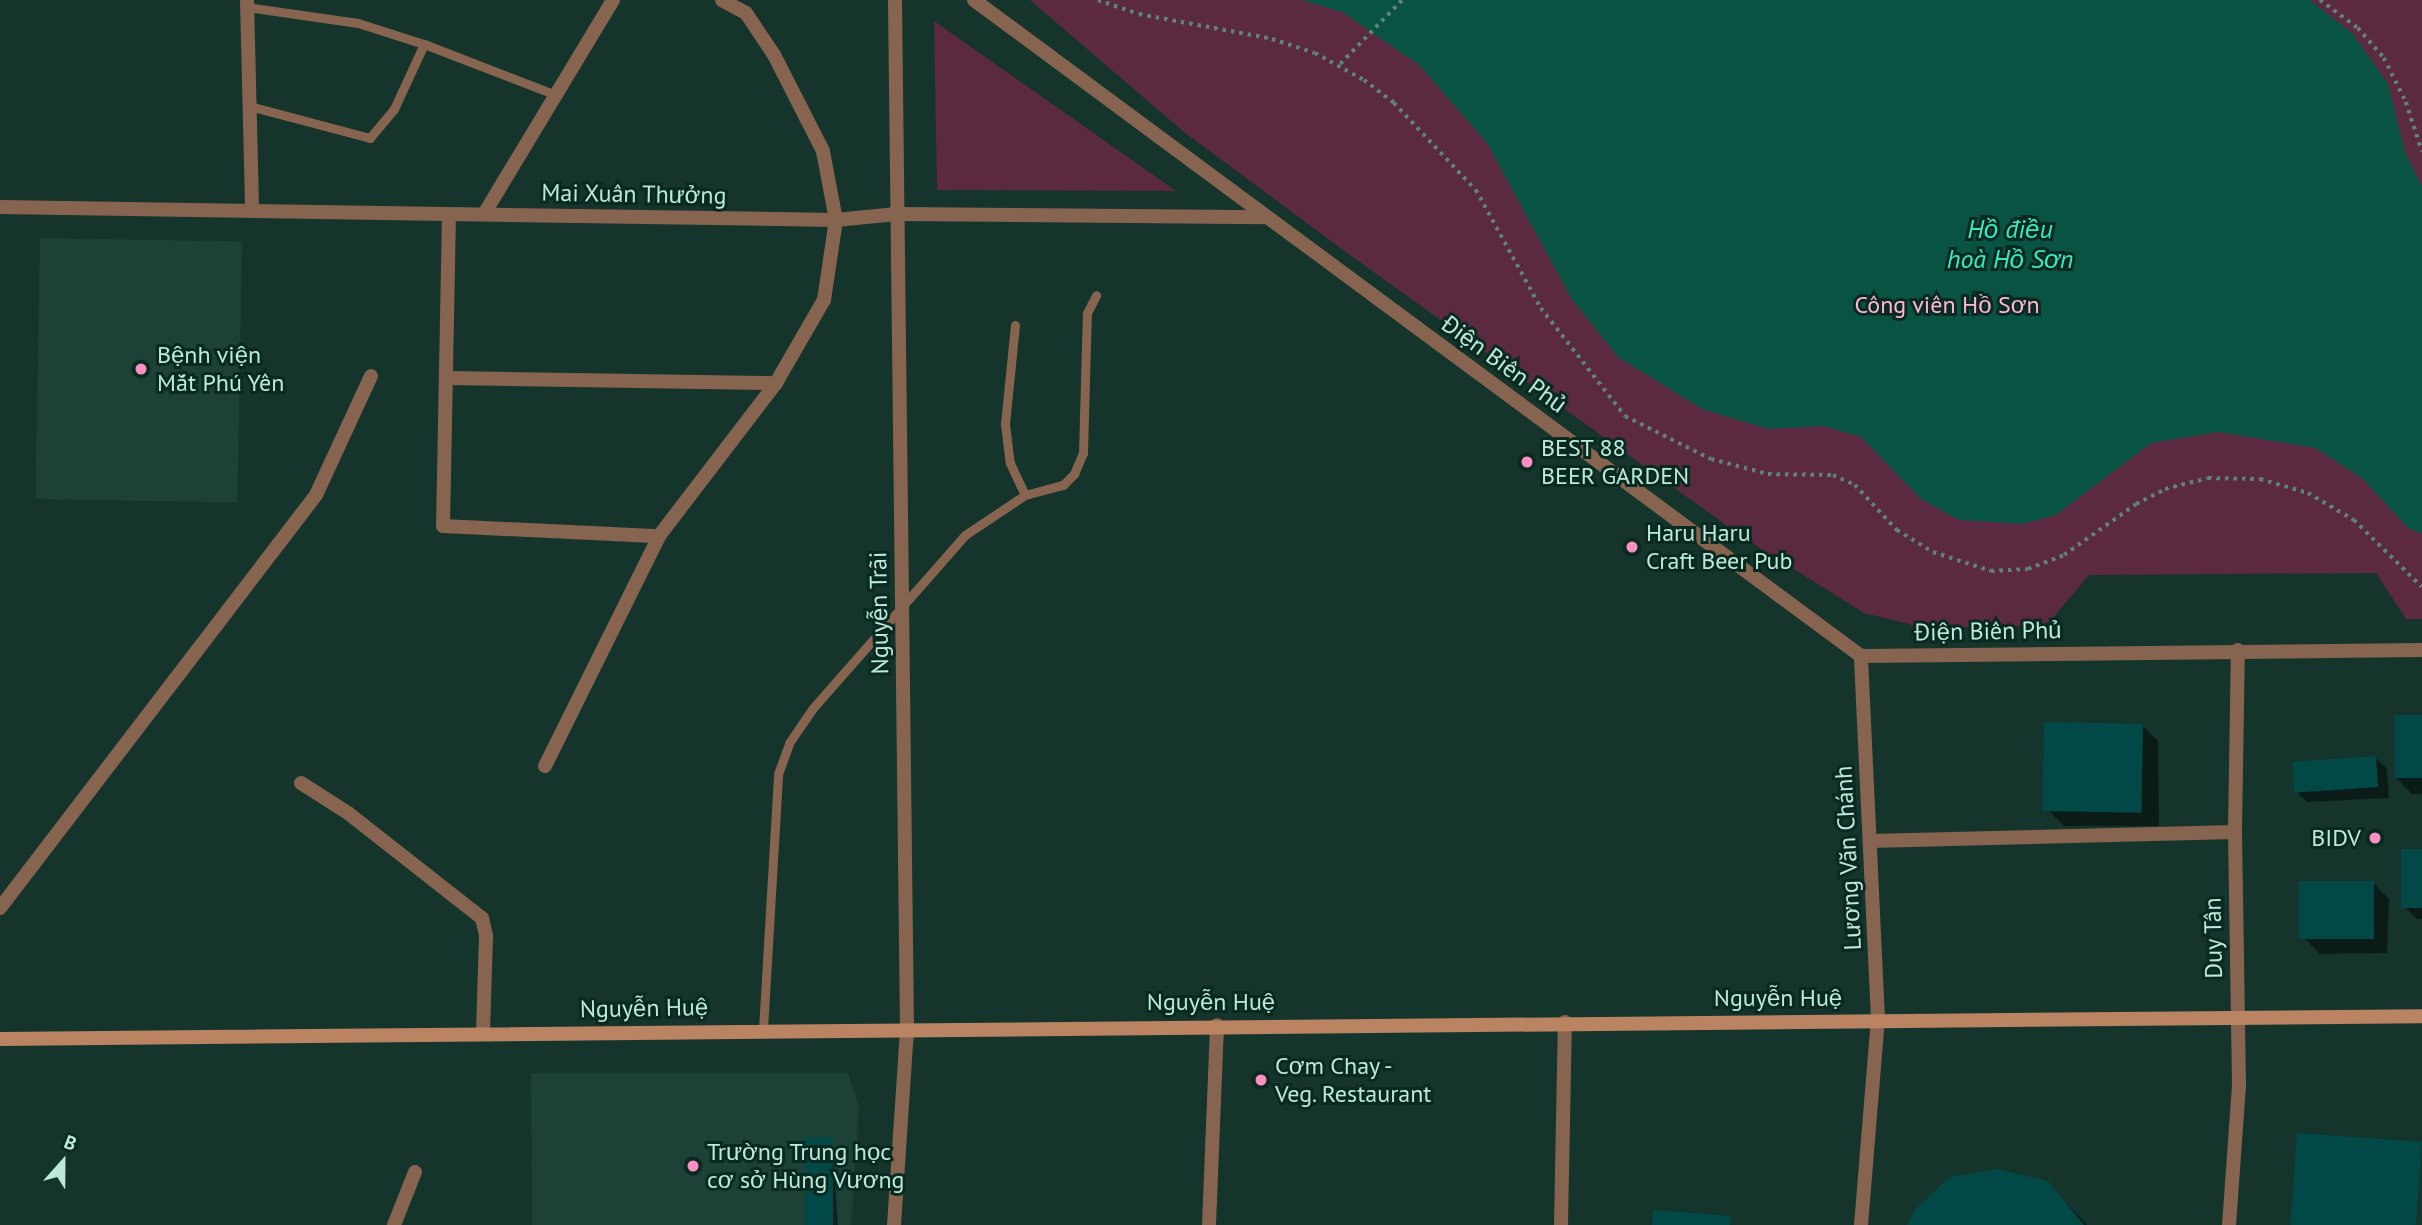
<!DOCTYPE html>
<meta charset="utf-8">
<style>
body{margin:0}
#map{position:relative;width:2422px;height:1225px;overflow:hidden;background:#15342b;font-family:"PT Sans",sans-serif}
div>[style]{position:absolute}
.built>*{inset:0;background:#1e4137;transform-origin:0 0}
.green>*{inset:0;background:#5b2a41}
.water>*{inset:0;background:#095342}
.shadow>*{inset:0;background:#0007}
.building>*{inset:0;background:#024846;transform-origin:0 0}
.path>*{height:3.5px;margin-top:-1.75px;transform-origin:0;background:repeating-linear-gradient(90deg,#5e8377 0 3.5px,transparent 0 8.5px)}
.service>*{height:9px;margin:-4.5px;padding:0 4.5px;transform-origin:4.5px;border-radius:4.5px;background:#876450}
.minor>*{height:14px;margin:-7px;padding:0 7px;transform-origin:7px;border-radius:7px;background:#876450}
.tertiary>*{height:14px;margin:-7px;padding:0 7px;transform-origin:7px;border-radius:7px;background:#876450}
.secondary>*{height:14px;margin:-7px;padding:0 7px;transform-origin:7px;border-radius:7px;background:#ba8361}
.dots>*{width:19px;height:19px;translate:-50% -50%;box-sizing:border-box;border:4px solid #0a2a21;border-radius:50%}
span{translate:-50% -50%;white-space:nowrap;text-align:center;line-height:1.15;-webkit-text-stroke:6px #0a2a21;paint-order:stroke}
.street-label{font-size:24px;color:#bce9d9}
.park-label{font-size:24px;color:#feb6d4}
.poi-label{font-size:24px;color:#bce9d9}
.left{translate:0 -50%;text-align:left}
.right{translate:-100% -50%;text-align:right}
.water-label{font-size:26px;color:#36e9bf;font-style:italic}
.north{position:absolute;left:28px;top:1127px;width:70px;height:70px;-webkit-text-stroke:5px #0a2a21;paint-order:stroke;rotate:21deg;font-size:19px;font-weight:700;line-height:28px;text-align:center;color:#bce9d9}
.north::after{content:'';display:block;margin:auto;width:24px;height:32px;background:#bce9d9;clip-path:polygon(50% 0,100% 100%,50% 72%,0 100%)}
</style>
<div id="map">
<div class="built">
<i style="left:40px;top:238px;width:202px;height:261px;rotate:1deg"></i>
<i style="clip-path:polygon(531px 1073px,848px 1073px,859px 1107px,851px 1225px,532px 1225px)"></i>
</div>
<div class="green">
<i style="clip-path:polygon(1030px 0,2422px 0,2422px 619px,2406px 619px,2376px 573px,2089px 575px,2047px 625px,1925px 628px,1864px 613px,1747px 540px,1343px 250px,1184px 132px)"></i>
<i style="clip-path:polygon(934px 21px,1176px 191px,937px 190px)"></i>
</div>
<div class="water">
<i style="clip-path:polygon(1302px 0,2310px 0,2353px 34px,2388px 84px,2405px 152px,2422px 187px,2422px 534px,2408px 528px,2363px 479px,2315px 448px,2219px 432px,2151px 443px,2056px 515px,2021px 524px,1959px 520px,1921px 499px,1861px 437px,1823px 426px,1768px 429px,1702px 409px,1618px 357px,1571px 298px,1487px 143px,1419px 65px,1342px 12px)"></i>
</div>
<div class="shadow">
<i style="clip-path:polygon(2422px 717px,2422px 794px,2412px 794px,2397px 779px)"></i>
<i style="clip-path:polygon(2142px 725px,2158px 741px,2159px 826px,2064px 826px,2048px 810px)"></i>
<i style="clip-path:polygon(2376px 758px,2387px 769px,2389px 798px,2307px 802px,2295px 790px)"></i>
<i style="clip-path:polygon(2422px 851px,2422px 919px,2417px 919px,2405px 907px)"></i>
<i style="clip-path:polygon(2373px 883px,2389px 899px,2387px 953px,2320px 954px,2304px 938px)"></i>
<i style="clip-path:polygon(832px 1138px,838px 1225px,810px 1225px)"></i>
<i style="clip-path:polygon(2047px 1183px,2087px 1225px,1909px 1225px)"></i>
</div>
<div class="building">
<i style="left:2422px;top:715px;width:63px;height:27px;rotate:90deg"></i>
<i style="left:2044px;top:722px;width:99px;height:89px;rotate:1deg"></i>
<i style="left:2376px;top:756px;width:31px;height:84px;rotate:86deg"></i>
<i style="left:2401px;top:849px;width:21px;height:59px"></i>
<i style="left:2299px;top:881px;width:75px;height:58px"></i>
<i style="left:2297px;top:1133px;width:125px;height:92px;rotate:4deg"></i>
<i style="left:805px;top:1137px;width:28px;height:88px"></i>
<i style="clip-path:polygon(1997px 1169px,2048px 1181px,2084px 1225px,1907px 1225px,1914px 1211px,1949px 1177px)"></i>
<i style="clip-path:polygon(1653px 1210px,1731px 1216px,1730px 1225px,1652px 1225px)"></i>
</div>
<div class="path">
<i style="left:1098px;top:0;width:43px;rotate:18.9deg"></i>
<i style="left:1139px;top:14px;width:135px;rotate:10.6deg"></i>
<i style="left:1272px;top:39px;width:45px;rotate:18deg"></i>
<i style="left:1315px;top:53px;width:56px;rotate:28.9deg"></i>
<i style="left:1364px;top:80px;width:38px;rotate:37deg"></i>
<i style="left:1394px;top:103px;width:120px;rotate:46.7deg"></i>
<i style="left:1476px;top:190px;width:135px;rotate:61.2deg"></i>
<i style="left:1541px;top:308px;width:137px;rotate:52.1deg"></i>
<i style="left:1625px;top:416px;width:96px;rotate:26.6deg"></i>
<i style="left:1711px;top:459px;width:59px;rotate:14.7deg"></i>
<i style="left:1768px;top:474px;width:65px;rotate:0.9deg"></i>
<i style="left:1833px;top:475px;width:24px;rotate:24deg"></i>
<i style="left:1855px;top:485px;width:62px;rotate:47deg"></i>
<i style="left:1897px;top:530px;width:42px;rotate:31.4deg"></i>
<i style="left:1933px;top:552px;width:61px;rotate:18.1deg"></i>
<i style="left:1991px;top:571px;width:37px;rotate:-3deg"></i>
<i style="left:2028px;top:569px;width:39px;rotate:-21deg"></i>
<i style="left:2064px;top:555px;width:88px;rotate:-35.3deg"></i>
<i style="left:2136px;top:504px;width:33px;rotate:-27deg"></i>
<i style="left:2165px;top:489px;width:44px;rotate:-14.3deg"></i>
<i style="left:2208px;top:478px;width:52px;rotate:1.1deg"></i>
<i style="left:2260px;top:479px;width:50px;rotate:16.3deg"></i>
<i style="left:2308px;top:493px;width:53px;rotate:30.4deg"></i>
<i style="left:2354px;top:520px;width:95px;rotate:44.6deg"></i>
<i style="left:2320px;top:0;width:47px;rotate:36.4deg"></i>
<i style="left:2358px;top:28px;width:40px;rotate:49deg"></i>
<i style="left:2384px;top:58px;width:49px;rotate:63.4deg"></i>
<i style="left:2406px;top:102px;width:52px;rotate:71.9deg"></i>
<i style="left:1340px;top:64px;width:89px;rotate:-45.9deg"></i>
</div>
<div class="service">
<i style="left:247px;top:7px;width:112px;rotate:8.2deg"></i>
<i style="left:358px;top:23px;width:69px;rotate:17.7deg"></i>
<i style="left:424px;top:44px;width:72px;rotate:114.8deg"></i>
<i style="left:394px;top:109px;width:38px;rotate:130deg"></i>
<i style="left:370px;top:138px;width:125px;rotate:-165.2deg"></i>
<i style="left:424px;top:44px;width:142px;rotate:21.1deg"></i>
<i style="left:1015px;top:325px;width:100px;rotate:95.8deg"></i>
<i style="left:1005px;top:424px;width:39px;rotate:83deg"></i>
<i style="left:1010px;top:463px;width:35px;rotate:65deg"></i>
<i style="left:763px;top:1029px;width:255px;rotate:-86.6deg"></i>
<i style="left:778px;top:774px;width:33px;rotate:-70deg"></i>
<i style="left:789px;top:743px;width:42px;rotate:-55.6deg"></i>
<i style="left:813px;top:708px;width:230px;rotate:-48.7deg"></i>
<i style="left:965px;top:535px;width:72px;rotate:-33.7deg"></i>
<i style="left:1025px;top:495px;width:39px;rotate:-15deg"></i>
<i style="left:1063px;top:485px;width:16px;rotate:-45deg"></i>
<i style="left:1074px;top:474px;width:23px;rotate:-67deg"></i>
<i style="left:1083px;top:453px;width:140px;rotate:-88.4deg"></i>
<i style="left:1087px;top:313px;width:20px;rotate:-63deg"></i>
</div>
<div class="minor">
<i style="left:247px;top:0;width:211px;rotate:88.6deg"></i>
<i style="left:974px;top:0;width:1103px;rotate:36.49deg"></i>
<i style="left:1861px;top:656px;width:561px;rotate:-0.61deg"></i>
<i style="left:0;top:207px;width:836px;rotate:0.89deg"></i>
<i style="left:836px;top:220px;width:61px;rotate:-5.6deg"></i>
<i style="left:897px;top:214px;width:370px;rotate:0.5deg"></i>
<i style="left:449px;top:214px;width:312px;rotate:91.1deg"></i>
<i style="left:443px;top:526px;width:216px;rotate:2.7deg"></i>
<i style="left:659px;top:536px;width:193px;rotate:-52.6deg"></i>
<i style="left:776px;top:383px;width:96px;rotate:-60deg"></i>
<i style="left:824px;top:300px;width:81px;rotate:-81.5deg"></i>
<i style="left:836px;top:220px;width:70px;rotate:-100.7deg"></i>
<i style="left:823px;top:151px;width:108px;rotate:-117deg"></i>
<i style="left:774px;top:55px;width:50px;rotate:-123.7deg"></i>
<i style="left:746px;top:13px;width:27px;rotate:-152deg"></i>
<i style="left:484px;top:214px;width:250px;rotate:-58.9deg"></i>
<i style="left:446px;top:378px;width:330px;rotate:0.9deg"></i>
<i style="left:545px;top:766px;width:257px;rotate:-63.6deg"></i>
<i style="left:301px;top:783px;width:56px;rotate:32.6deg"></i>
<i style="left:348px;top:813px;width:170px;rotate:38.1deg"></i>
<i style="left:482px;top:918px;width:18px;rotate:77deg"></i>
<i style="left:486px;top:936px;width:98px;rotate:91.8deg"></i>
<i style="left:1870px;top:841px;width:365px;rotate:-1.4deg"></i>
<i style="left:0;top:908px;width:520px;rotate:-52.58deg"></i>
<i style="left:316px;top:495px;width:131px;rotate:-65.2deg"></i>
<i style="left:394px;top:1225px;width:57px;rotate:-68.4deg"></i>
<i style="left:1209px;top:1225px;width:200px;rotate:-87.7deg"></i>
<i style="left:1561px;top:1225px;width:203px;rotate:-88.9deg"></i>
<i style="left:1861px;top:1225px;width:207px;rotate:-85.3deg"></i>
<i style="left:1878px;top:1019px;width:363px;rotate:-92.7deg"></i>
<i style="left:2229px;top:1225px;width:139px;rotate:-85.9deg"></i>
<i style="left:2239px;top:1086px;width:254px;rotate:-90.9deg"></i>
<i style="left:2235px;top:832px;width:182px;rotate:-89.1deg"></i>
</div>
<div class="tertiary">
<i style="left:894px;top:1225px;width:198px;rotate:-86.2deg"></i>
<i style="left:907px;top:1027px;width:1027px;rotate:-90.67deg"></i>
</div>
<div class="secondary">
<i style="left:0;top:1039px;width:2422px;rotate:-0.54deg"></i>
</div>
<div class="dots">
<i style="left:141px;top:369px;background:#fc8fc1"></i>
<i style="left:1527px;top:462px;background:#fc8fc1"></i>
<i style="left:1632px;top:547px;background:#fc8fc1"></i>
<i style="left:2375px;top:838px;background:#fc8fc1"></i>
<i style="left:1261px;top:1080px;background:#fc8fc1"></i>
<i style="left:693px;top:1166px;background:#fc8fc1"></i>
</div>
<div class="street-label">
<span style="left:634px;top:194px;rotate:1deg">Mai Xuân Thưởng</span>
<span style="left:1504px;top:364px;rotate:36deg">Điện Biên Phủ</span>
<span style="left:879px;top:613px;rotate:-91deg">Nguyễn Trãi</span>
<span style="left:1988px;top:631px;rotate:-1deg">Điện Biên Phủ</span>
<span style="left:1848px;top:858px;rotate:-93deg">Lương Văn Chánh</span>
<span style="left:2213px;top:938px;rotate:-91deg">Duy Tân</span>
<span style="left:1778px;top:998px">Nguyễn Huệ</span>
<span style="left:1211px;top:1002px">Nguyễn Huệ</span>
<span style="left:644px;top:1008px;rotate:-1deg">Nguyễn Huệ</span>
</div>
<div class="park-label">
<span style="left:1947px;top:305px">Công viên Hồ Sơn</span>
</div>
<div class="poi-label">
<span class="left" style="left:157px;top:369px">Bệnh viện<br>Mắt Phú Yên</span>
<span class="left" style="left:1541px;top:462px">BEST 88<br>BEER GARDEN</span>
<span class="left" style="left:1646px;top:547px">Haru Haru<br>Craft Beer Pub</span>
<span class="right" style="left:2361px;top:838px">BIDV</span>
<span class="left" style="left:1275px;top:1080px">Cơm Chay -<br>Veg. Restaurant</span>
<span class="left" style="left:707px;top:1166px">Trường Trung học<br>cơ sở Hùng Vương</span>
</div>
<div class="water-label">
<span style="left:2010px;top:244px">Hồ điều<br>hoà Hồ Sơn</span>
</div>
<div class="north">B</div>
</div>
